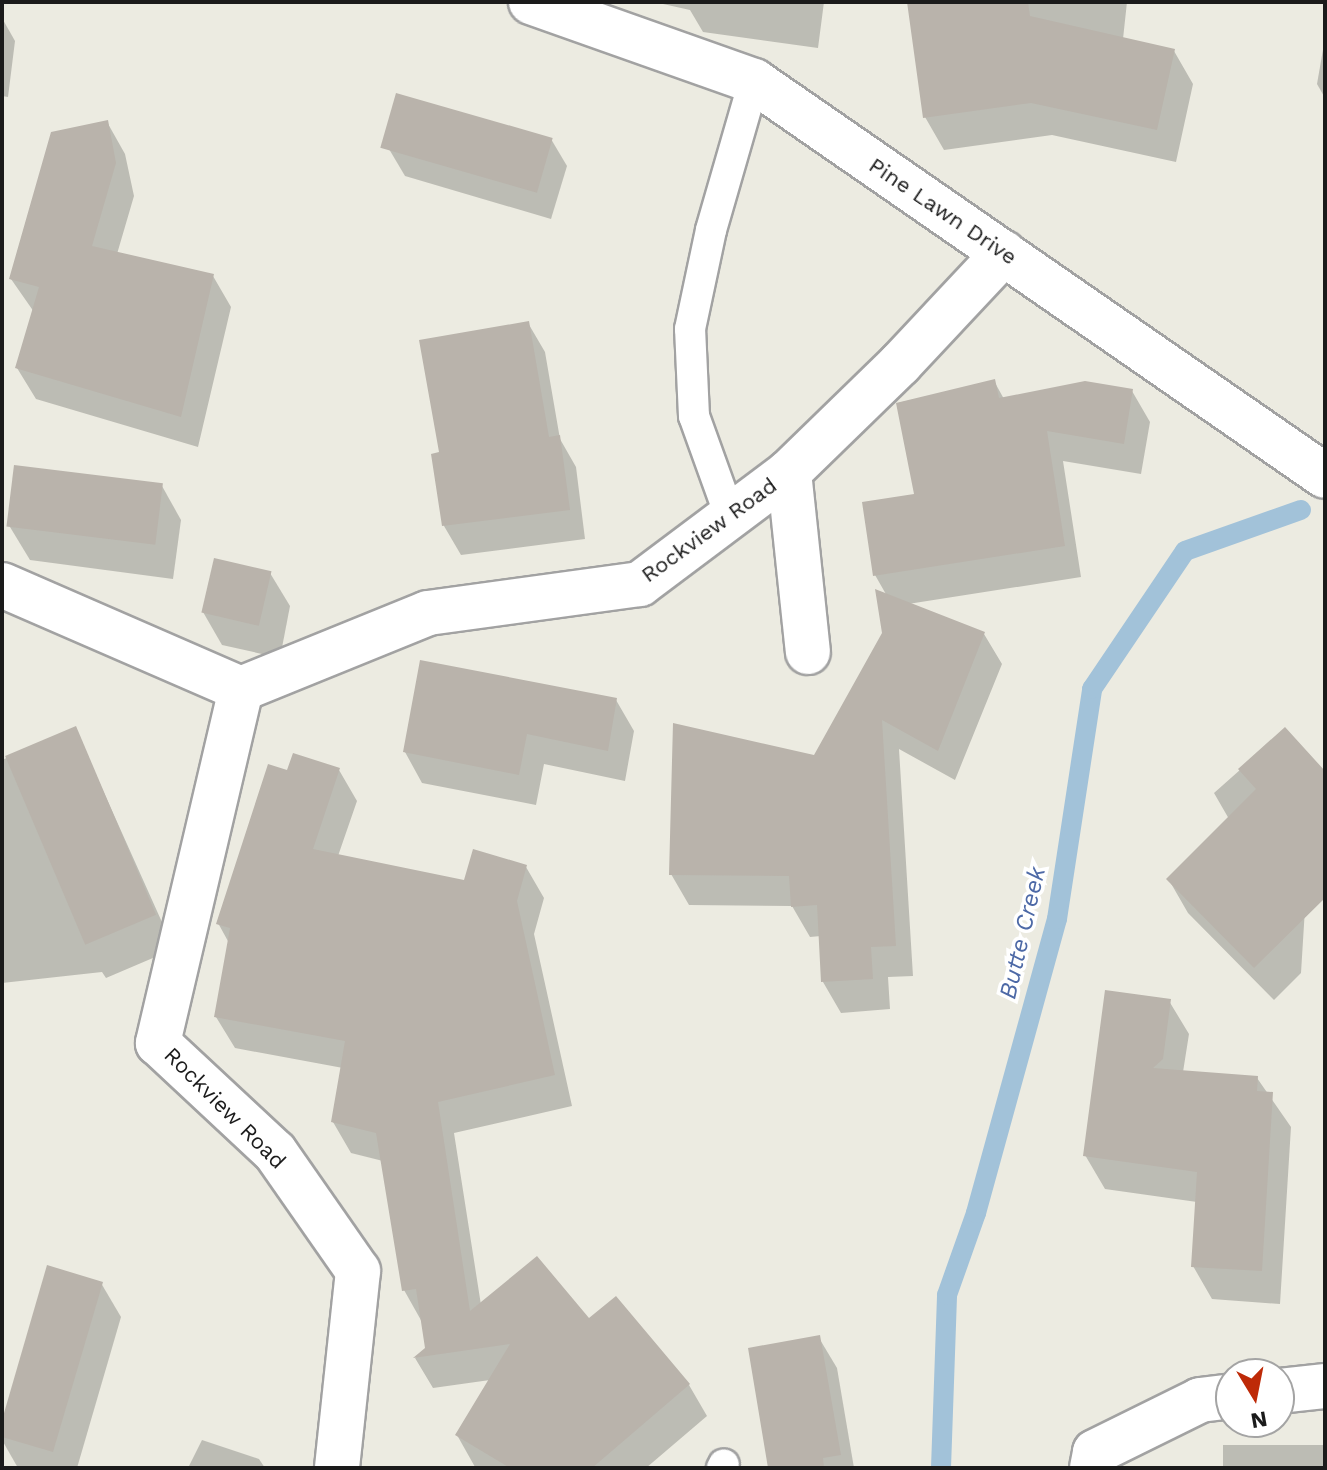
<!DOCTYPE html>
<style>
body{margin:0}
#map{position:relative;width:1327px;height:1470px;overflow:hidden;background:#ecebe1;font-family:"Work Sans",sans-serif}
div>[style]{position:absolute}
.shadow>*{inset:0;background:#0003;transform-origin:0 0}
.stream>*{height:20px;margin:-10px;padding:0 10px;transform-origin:10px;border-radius:10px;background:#a2c2d9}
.building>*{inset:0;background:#b9b3ab;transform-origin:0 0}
.roads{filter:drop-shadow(2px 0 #a2a2a2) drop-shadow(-2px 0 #a2a2a2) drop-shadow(0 2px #a2a2a2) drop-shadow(0 -2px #a2a2a2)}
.lane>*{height:30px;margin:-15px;padding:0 15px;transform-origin:15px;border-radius:15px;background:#fff}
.street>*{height:44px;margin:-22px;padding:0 22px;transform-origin:22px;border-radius:22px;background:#fff}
span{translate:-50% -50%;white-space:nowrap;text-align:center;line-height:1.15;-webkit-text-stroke:7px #fff;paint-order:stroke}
.street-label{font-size:22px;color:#1b1b1b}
.water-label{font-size:24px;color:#4d69a6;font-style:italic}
.frame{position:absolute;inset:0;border:4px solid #1b1b1b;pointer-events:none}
.north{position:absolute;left:1215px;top:1358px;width:80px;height:80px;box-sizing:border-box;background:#fff;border:2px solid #a4a4a4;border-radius:50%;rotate:170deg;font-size:22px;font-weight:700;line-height:32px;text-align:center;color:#1b1b1b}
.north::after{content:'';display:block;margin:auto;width:28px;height:36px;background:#be2a08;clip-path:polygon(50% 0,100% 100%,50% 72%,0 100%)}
</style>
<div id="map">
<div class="shadow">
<i style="clip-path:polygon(654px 2px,824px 2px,818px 48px,703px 32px,690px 10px)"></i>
<i style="clip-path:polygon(909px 2px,1127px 2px,1123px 39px,1174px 51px,1193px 84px,1176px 162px,1052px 135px,944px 150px,925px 117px)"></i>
<i style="clip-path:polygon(2px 18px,15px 41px,8px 97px,2px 96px)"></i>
<i style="clip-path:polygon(1325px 38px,1325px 98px,1317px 84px)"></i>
<i style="clip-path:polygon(107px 122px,125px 154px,134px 196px,117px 254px,213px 276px,231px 307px,198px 447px,36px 399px,17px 368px,34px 312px,11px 279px)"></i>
<i style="clip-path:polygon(551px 139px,567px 166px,551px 219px,405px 176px,389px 149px)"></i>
<i style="clip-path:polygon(528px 323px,545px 352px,560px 439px,576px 467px,585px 539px,461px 555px,444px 526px,441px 454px)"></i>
<i style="clip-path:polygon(994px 381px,1004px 399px,1132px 391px,1150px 422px,1141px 474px,1063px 461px,1081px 577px,908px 604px,984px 634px,1002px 664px,955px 780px,899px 749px,913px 976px,888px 977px,890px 1009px,841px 1013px,823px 982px,821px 936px,810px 937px,792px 906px,689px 905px,671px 874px,815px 757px,884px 633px,887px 596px,875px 575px,916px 496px,898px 403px)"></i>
<i style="clip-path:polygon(162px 486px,181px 520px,173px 579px,30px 560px,10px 527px)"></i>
<i style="clip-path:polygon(270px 573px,290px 606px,280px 658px,222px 645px,203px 612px)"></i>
<i style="clip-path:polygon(616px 700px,634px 731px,625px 781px,544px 764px,536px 805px,422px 783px,405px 752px)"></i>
<i style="clip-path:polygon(75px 728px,174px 949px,106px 978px,102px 972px,2px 983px,2px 760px)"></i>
<i style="clip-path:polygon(1285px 730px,1325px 774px,1325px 829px,1310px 828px,1301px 973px,1274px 1000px,1188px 913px,1169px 880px,1229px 819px,1214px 793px)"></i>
<i style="clip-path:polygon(339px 770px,357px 801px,338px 856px,465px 883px,526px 867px,544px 898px,534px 934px,572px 1106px,454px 1133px,481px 1305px,589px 1321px,616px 1298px,689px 1385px,707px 1416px,646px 1468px,475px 1467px,457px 1435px,490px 1380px,433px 1388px,415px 1358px,427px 1349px,422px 1322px,404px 1290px,383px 1161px,351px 1153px,333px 1122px,343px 1068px,235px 1048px,216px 1017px,229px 943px,218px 923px,288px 772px)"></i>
<i style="clip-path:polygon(1169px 1001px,1189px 1034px,1183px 1072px,1257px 1078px,1291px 1127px,1280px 1304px,1212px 1299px,1193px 1266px,1197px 1202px,1105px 1189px,1085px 1155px)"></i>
<i style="clip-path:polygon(101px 1283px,121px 1317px,77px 1468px,18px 1468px,2px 1440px,2px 1427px)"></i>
<i style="clip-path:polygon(819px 1338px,837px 1368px,854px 1468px,770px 1468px)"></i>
<i style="clip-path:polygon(202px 1440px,259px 1459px,265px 1468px,188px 1468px)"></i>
<i style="left:1325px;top:1445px;width:23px;height:102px;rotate:90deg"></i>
</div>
<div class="stream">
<i style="left:941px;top:1468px;width:173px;rotate:-88deg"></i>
<i style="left:947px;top:1295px;width:87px;rotate:-70.5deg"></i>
<i style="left:976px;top:1213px;width:305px;rotate:-74.6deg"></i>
<i style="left:1057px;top:919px;width:233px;rotate:-81.3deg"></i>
<i style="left:1092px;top:689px;width:166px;rotate:-56deg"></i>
<i style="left:1185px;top:551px;width:123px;rotate:-19.5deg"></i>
</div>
<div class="building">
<i style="clip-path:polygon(907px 2px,1028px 2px,1030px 16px,1175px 49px,1157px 130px,1031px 103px,923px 118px)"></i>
<i style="left:396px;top:93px;width:163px;height:57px;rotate:16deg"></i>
<i style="clip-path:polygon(108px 120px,116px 163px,92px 246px,214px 274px,181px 417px,15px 368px,39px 287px,9px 279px,51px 132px)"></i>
<i style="clip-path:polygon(529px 321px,549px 437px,560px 435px,570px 510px,442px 526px,431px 454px,439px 452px,419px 340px)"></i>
<i style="clip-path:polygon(995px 379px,999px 398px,1085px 381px,1133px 389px,1124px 444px,1047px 431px,1065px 546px,873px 576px,862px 502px,914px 494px,896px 403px)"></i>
<i style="left:14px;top:465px;width:150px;height:62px;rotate:7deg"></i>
<i style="left:214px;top:558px;width:59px;height:56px;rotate:13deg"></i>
<i style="clip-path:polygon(875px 589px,985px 632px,938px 751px,882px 720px,896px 946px,871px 947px,873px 979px,821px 982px,817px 905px,791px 907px,789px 876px,669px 875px,673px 723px,814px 755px,882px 633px)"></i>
<i style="clip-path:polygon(420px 660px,617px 698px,608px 751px,527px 734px,519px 775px,403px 752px)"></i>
<i style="left:76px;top:726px;width:205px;height:77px;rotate:67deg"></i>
<i style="clip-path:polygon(1285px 727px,1325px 771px,1325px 898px,1254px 968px,1166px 879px,1256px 789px,1238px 769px)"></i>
<i style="clip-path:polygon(293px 753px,340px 768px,313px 849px,464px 880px,473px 849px,527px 865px,517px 901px,555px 1075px,438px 1102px,470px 1311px,537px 1256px,589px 1318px,616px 1296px,690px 1384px,592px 1468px,510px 1468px,455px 1435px,510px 1344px,413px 1358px,425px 1348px,416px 1289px,402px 1291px,376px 1133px,331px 1122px,345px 1041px,214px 1017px,230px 928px,216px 924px,268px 764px,287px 770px)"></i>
<i style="clip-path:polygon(1105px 990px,1171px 999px,1163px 1059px,1153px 1068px,1258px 1076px,1257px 1091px,1273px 1092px,1262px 1271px,1191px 1267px,1197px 1172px,1083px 1156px)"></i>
<i style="clip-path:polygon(47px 1265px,103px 1282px,53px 1452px,2px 1437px,2px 1420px)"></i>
<i style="clip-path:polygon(820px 1335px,841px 1455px,823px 1458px,824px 1468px,768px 1468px,748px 1348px)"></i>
</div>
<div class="roads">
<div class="lane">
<i style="left:730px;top:516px;width:106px;rotate:-109.8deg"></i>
<i style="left:694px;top:416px;width:87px;rotate:-92.6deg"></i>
<i style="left:690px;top:329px;width:101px;rotate:-78deg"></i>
<i style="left:711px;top:230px;width:155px;rotate:-73.9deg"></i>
<i style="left:722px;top:1468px;width:4px;rotate:-63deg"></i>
</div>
<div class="street">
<i style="left:531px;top:2px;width:237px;rotate:19.5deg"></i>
<i style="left:754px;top:81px;width:694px;rotate:34.67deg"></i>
<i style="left:789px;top:472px;width:181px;rotate:84deg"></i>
<i style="left:2px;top:585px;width:261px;rotate:23.5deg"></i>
<i style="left:241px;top:689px;width:202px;rotate:-22.1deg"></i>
<i style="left:428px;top:613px;width:214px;rotate:-7.8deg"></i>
<i style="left:640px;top:584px;width:186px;rotate:-36.9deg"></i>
<i style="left:789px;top:472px;width:155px;rotate:-44.2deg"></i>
<i style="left:900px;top:364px;width:152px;rotate:-46.9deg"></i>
<i style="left:241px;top:689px;width:364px;rotate:103.2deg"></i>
<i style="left:158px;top:1043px;width:160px;rotate:43deg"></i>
<i style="left:275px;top:1152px;width:145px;rotate:55.1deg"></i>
<i style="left:358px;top:1271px;width:198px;rotate:96.1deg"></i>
<i style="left:1279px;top:1391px;width:46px;rotate:-6.2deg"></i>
<i style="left:1092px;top:1468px;width:16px;rotate:-79deg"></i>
<i style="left:1095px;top:1452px;width:117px;rotate:-26.3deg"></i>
<i style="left:1200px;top:1400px;width:31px;rotate:-7deg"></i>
</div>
</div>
<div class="street-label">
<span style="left:943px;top:211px;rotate:34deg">Pine Lawn Drive</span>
<span style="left:709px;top:530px;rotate:-36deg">Rockview Road</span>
<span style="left:225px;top:1108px;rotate:45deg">Rockview Road</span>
</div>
<div class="water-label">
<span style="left:1023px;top:933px;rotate:-77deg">Butte Creek</span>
</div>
<div class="frame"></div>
<div class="north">N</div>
</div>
